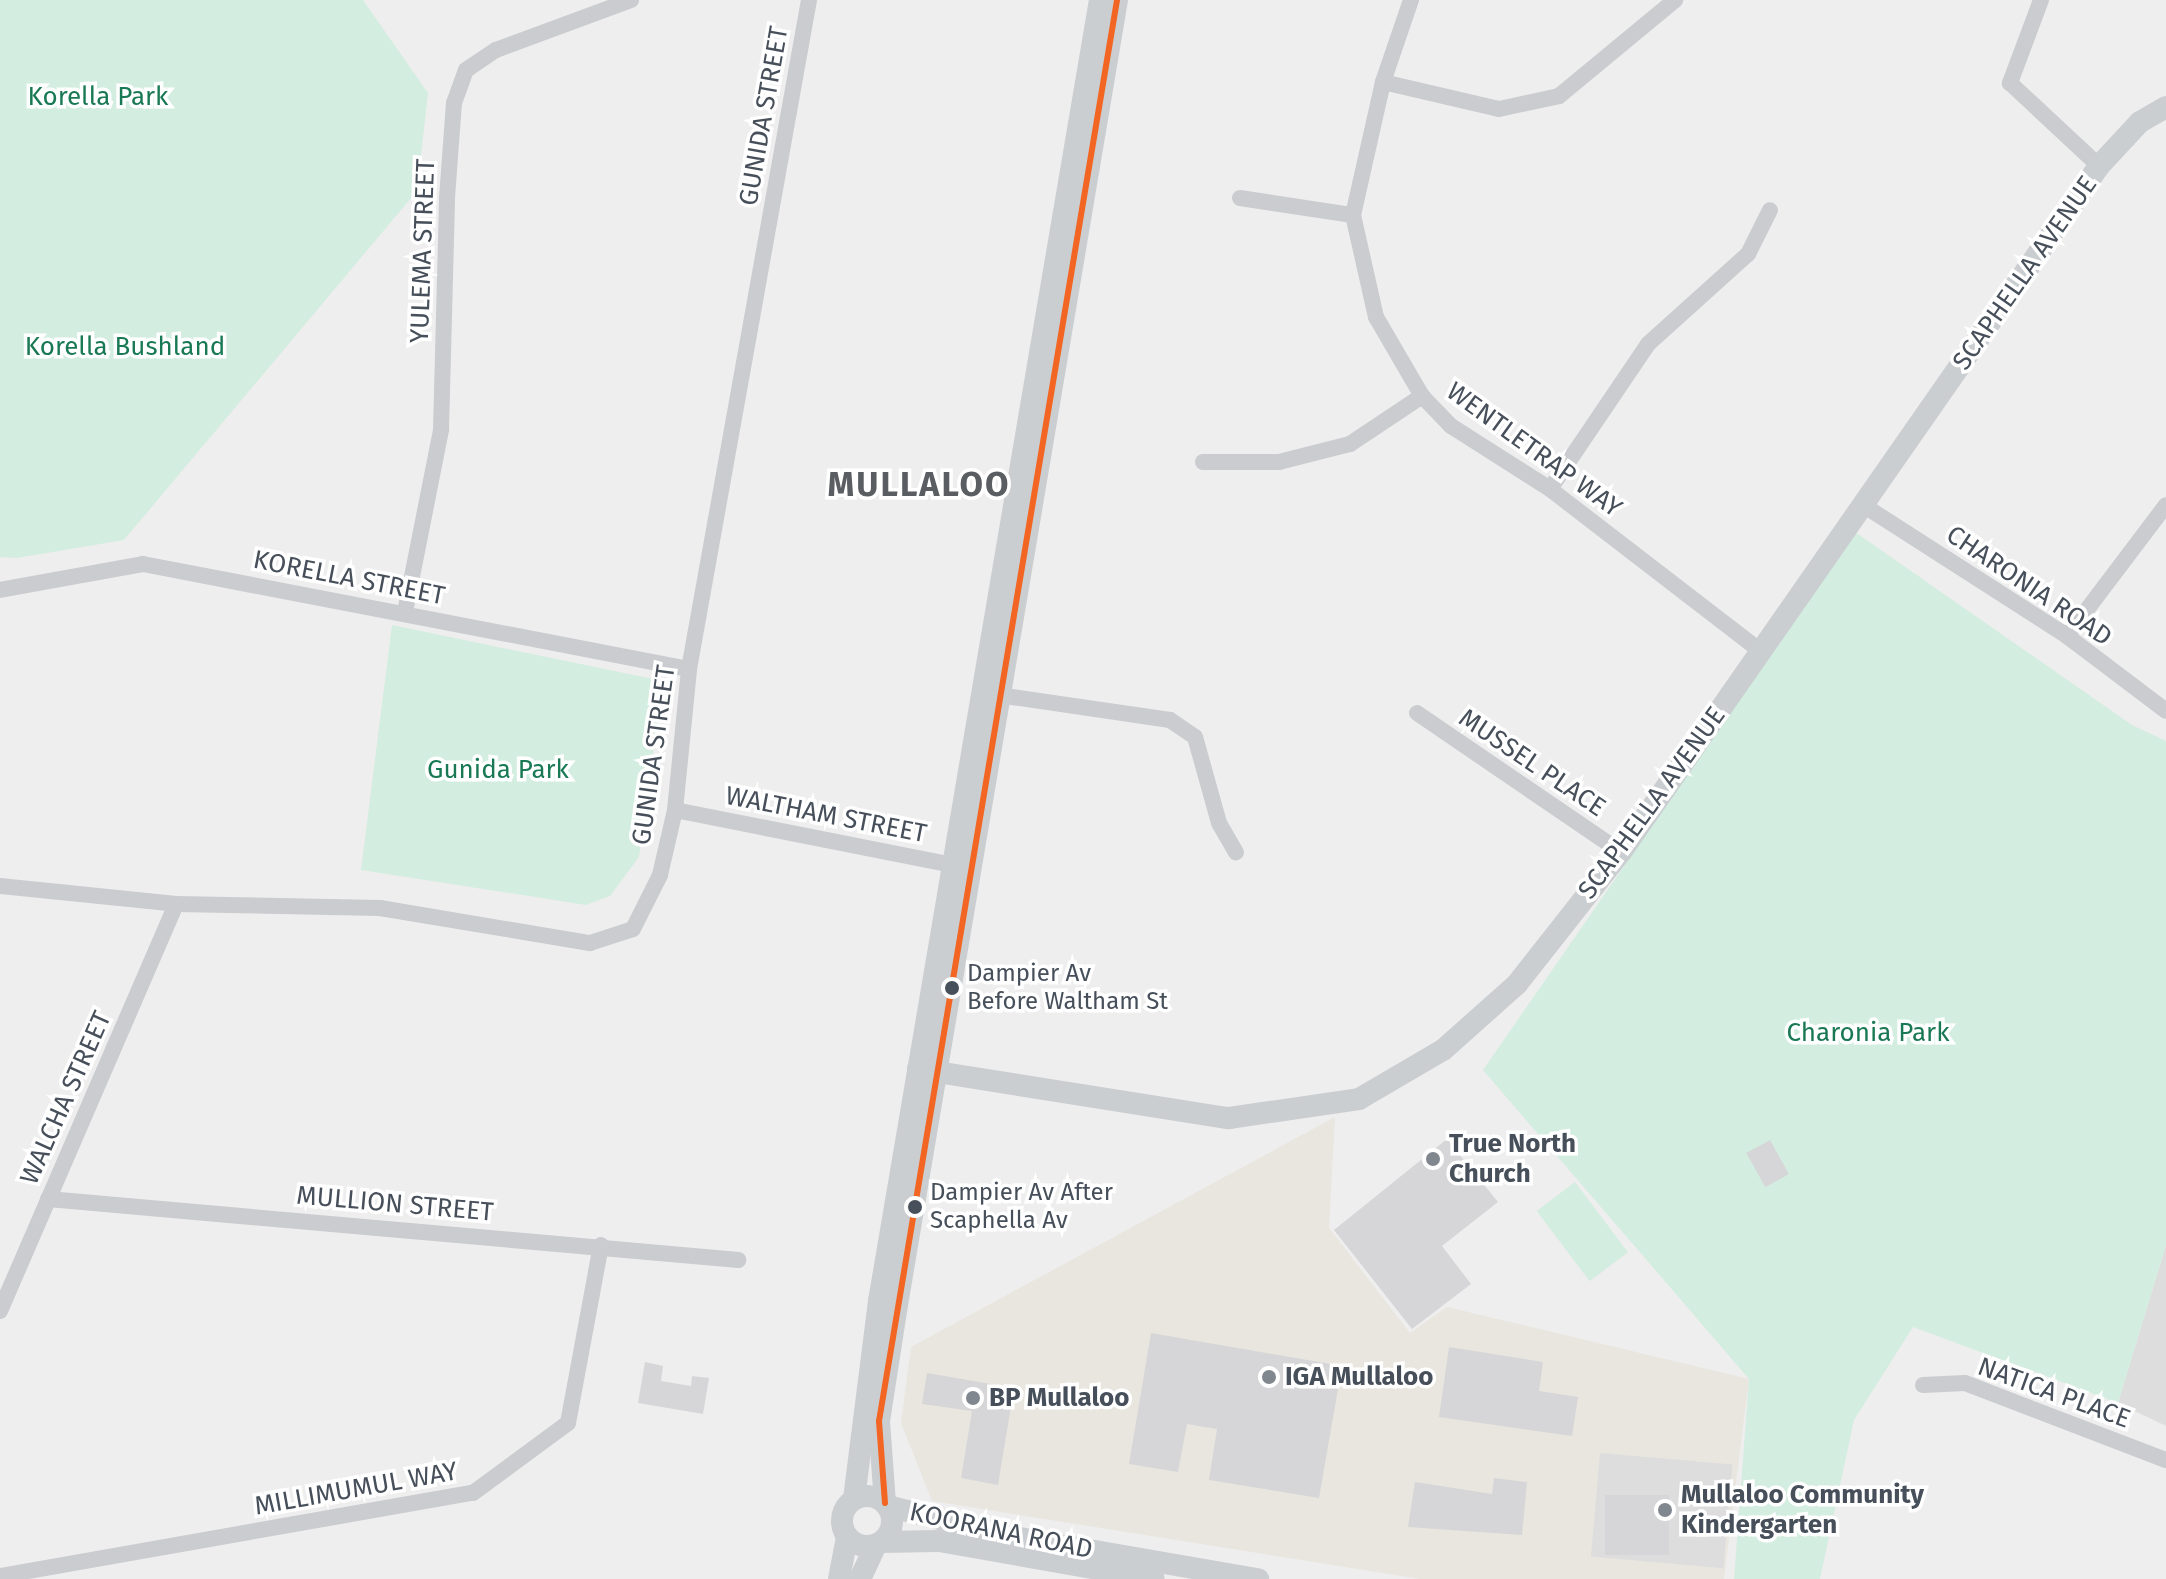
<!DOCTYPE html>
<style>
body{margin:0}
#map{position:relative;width:2166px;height:1579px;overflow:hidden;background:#efeeee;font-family:"Fira Sans",sans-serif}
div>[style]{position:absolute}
.commercial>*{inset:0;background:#e8e6de}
.education>*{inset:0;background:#ddddde;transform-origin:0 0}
.green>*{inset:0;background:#d3ede0;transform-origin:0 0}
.building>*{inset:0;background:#d6d6d8;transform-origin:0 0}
.street>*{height:16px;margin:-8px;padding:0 8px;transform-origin:8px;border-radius:8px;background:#cacccf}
.secondary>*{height:22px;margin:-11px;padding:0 11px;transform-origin:11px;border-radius:11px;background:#cbced1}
.secondary>.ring{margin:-11px;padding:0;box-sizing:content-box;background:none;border:22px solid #cbced1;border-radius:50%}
.bus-1>*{height:6px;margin:-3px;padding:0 3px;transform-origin:3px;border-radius:3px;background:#f26522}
.dots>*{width:22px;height:22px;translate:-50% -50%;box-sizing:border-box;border:4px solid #fff;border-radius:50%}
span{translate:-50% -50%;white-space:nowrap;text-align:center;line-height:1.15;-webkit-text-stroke:7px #fff;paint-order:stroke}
.bus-label{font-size:24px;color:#464f5a}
.left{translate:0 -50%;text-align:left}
.park-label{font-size:26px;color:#197954}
.street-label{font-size:26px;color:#464f5a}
.poi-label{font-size:26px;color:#464f5a;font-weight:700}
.district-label{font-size:34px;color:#5a5d62;font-weight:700;letter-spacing:2px}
</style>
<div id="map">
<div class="commercial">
<i style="clip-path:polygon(1335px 1117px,1329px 1228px,1410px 1333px,1447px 1307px,1749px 1379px,1724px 1579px,1420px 1579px,932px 1501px,901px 1423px,911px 1347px)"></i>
</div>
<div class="education">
<i style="clip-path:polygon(2166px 1245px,2166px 1426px,2118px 1403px)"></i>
<i style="left:1600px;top:1453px;width:133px;height:104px;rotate:5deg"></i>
</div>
<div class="green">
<i style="clip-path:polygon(0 0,363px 0,428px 93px,417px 191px,124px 540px,17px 558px,0 557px)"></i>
<i style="clip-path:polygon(1855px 532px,2132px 725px,2166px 741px,2166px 1245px,2118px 1403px,1913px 1327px,1854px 1420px,1820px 1579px,1734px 1579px,1749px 1379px,1483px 1070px)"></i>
<i style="clip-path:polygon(392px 625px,663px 681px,639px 857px,610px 896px,586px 905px,361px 870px)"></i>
<i style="left:1575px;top:1182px;width:88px;height:48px;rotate:53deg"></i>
</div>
<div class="building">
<i style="clip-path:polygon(1447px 1139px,1498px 1202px,1442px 1246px,1471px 1284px,1412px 1329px,1334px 1230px)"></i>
<i style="left:1770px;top:1140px;width:39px;height:27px;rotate:61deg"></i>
<i style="clip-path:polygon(1151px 1333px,1342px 1366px,1319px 1498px,1209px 1480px,1217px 1429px,1187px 1424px,1178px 1472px,1129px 1464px)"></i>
<i style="clip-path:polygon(1449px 1347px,1543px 1362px,1539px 1391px,1578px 1397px,1572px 1436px,1439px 1417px)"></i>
<i style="clip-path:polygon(645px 1362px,663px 1366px,661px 1381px,691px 1386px,692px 1376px,709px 1378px,703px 1414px,638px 1403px)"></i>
<i style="clip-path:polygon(927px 1373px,1014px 1388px,998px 1485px,961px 1478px,972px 1411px,922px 1404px)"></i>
<i style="clip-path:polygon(1494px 1478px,1527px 1482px,1522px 1535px,1408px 1527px,1415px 1482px,1492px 1494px)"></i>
<i style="left:1605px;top:1495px;width:64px;height:60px"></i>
</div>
<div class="street">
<i style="left:1411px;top:0;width:87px;rotate:108.9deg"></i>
<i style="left:1383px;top:82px;width:136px;rotate:102.7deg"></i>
<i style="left:1353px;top:215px;width:105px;rotate:77.3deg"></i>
<i style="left:1376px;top:317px;width:91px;rotate:59.8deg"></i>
<i style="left:1422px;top:396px;width:42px;rotate:46deg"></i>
<i style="left:1451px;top:426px;width:117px;rotate:32.5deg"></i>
<i style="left:1550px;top:489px;width:265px;rotate:37.6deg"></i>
<i style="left:2041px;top:0;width:89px;rotate:110.5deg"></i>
<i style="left:2010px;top:83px;width:122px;rotate:43deg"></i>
<i style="left:1383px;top:82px;width:119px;rotate:13.1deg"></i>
<i style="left:1499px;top:109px;width:61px;rotate:-12.2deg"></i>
<i style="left:1559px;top:96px;width:151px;rotate:-39.6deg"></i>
<i style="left:1240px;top:198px;width:114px;rotate:8.6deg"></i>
<i style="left:1203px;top:462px;width:76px"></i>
<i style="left:1279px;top:462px;width:73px;rotate:-14.2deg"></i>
<i style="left:1350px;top:444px;width:87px;rotate:-33.7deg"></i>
<i style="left:1550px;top:489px;width:175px;rotate:-55.9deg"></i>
<i style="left:1648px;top:344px;width:135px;rotate:-42deg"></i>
<i style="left:1748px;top:254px;width:49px;rotate:-63.4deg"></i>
<i style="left:1863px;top:505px;width:242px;rotate:32.7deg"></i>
<i style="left:2067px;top:636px;width:124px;rotate:37.1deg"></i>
<i style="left:0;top:590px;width:145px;rotate:-10.3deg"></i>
<i style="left:143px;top:564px;width:556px;rotate:10.89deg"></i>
<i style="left:405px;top:612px;width:186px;rotate:-78.8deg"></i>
<i style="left:441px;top:430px;width:232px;rotate:-88.5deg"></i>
<i style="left:447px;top:198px;width:95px;rotate:-85.8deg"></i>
<i style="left:454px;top:103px;width:35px;rotate:-70deg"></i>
<i style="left:466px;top:70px;width:36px;rotate:-34deg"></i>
<i style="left:496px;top:50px;width:144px;rotate:-20.3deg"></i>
<i style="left:2067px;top:636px;width:164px;rotate:-52.9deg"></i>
<i style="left:992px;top:694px;width:180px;rotate:8.3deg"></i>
<i style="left:1170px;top:720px;width:30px;rotate:34deg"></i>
<i style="left:1195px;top:737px;width:89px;rotate:74.4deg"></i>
<i style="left:1219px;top:823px;width:34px;rotate:60deg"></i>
<i style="left:1417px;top:713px;width:247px;rotate:34.3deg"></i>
<i style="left:675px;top:810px;width:294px;rotate:11.2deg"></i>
<i style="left:0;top:886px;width:177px;rotate:5.8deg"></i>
<i style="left:176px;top:904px;width:204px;rotate:1.1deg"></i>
<i style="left:380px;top:908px;width:213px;rotate:9.5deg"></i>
<i style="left:590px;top:943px;width:45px;rotate:-18deg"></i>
<i style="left:633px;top:929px;width:60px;rotate:-63.4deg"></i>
<i style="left:660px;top:875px;width:67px;rotate:-77deg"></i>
<i style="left:675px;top:810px;width:142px;rotate:-84.3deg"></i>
<i style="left:689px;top:669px;width:680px;rotate:-79.83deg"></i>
<i style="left:48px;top:1199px;width:693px;rotate:5.05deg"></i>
<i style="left:0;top:1311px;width:443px;rotate:-66.6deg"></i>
<i style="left:1923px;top:1385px;width:42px;rotate:-2.7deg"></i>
<i style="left:1965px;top:1383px;width:215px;rotate:21deg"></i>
<i style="left:0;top:1576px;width:480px;rotate:-10deg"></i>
<i style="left:473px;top:1493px;width:118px;rotate:-36.4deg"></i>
<i style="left:568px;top:1423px;width:181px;rotate:-79.5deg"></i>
</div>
<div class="secondary">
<i style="left:918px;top:1069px;width:315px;rotate:9deg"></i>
<i style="left:1229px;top:1118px;width:131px;rotate:-8.3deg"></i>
<i style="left:1359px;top:1099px;width:97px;rotate:-30.3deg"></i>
<i style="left:1443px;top:1050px;width:99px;rotate:-41.7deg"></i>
<i style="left:1517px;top:984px;width:168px;rotate:-51.8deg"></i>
<i style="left:1621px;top:852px;width:836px;rotate:-55.13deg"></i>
<i style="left:2099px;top:166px;width:60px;rotate:-47deg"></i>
<i style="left:2140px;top:122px;width:30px;rotate:-30deg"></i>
<i class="ring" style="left:842px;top:1496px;width:28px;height:28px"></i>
<i style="left:854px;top:1499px;width:200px;rotate:-82.8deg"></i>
<i style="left:879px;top:1301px;width:1320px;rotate:-80.36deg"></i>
<i style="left:885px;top:1503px;width:82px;rotate:-94.2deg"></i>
<i style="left:879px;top:1421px;width:117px;rotate:-81.2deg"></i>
<i style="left:897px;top:1305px;width:1323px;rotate:-80.43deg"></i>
<i style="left:887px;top:1506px;width:125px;rotate:13.9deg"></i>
<i style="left:1008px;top:1536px;width:254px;rotate:9.8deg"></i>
<i style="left:881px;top:1542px;width:58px;rotate:-1deg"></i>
<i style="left:939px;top:1541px;width:218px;rotate:10deg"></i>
<i style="left:839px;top:1579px;width:43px;rotate:-79.2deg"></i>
<i style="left:860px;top:1579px;width:38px;rotate:-65deg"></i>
</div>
<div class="bus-1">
<i style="left:885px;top:1503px;width:82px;rotate:-94.2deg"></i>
<i style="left:879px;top:1421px;width:1441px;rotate:-80.49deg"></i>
</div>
<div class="dots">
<i style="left:952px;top:988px;background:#464f5a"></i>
<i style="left:1433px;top:1159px;background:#81878e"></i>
<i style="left:915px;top:1207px;background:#464f5a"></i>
<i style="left:1269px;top:1377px;background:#81878e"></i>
<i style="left:973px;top:1398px;background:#81878e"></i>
<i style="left:1665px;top:1510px;background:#81878e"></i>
</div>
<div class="bus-label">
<span class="left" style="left:967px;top:988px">Dampier Av<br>Before Waltham St</span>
<span class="left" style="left:930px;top:1207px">Dampier Av After<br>Scaphella Av</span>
</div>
<div class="park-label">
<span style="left:98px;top:97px">Korella Park</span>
<span style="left:125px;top:347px">Korella Bushland</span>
<span style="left:498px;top:770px">Gunida Park</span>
<span style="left:1868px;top:1033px">Charonia Park</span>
</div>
<div class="street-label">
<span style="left:764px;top:116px;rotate:-80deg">GUNIDA STREET</span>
<span style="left:423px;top:251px;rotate:-88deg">YULEMA STREET</span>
<span style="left:2025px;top:273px;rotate:-55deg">SCAPHELLA AVENUE</span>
<span style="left:1534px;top:450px;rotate:36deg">WENTLETRAP WAY</span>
<span style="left:349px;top:578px;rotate:11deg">KORELLA STREET</span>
<span style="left:2029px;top:586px;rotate:34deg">CHARONIA ROAD</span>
<span style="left:654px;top:755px;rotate:-82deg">GUNIDA STREET</span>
<span style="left:1532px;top:763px;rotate:34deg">MUSSEL PLACE</span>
<span style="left:1652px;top:803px;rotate:-54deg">SCAPHELLA AVENUE</span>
<span style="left:826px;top:815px;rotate:11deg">WALTHAM STREET</span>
<span style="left:66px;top:1098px;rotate:-66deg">WALCHA STREET</span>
<span style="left:395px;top:1204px;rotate:5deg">MULLION STREET</span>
<span style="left:2054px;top:1393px;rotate:20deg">NATICA PLACE</span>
<span style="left:356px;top:1489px;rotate:-10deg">MILLIMUMUL WAY</span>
<span style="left:1001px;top:1531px;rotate:12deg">KOORANA ROAD</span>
</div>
<div class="poi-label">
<span class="left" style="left:1449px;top:1159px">True North<br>Church</span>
<span class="left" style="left:1285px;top:1377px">IGA Mullaloo</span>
<span class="left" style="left:989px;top:1398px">BP Mullaloo</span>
<span class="left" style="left:1681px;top:1510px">Mullaloo Community<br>Kindergarten</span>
</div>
<div class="district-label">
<span style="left:919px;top:485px">MULLALOO</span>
</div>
</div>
